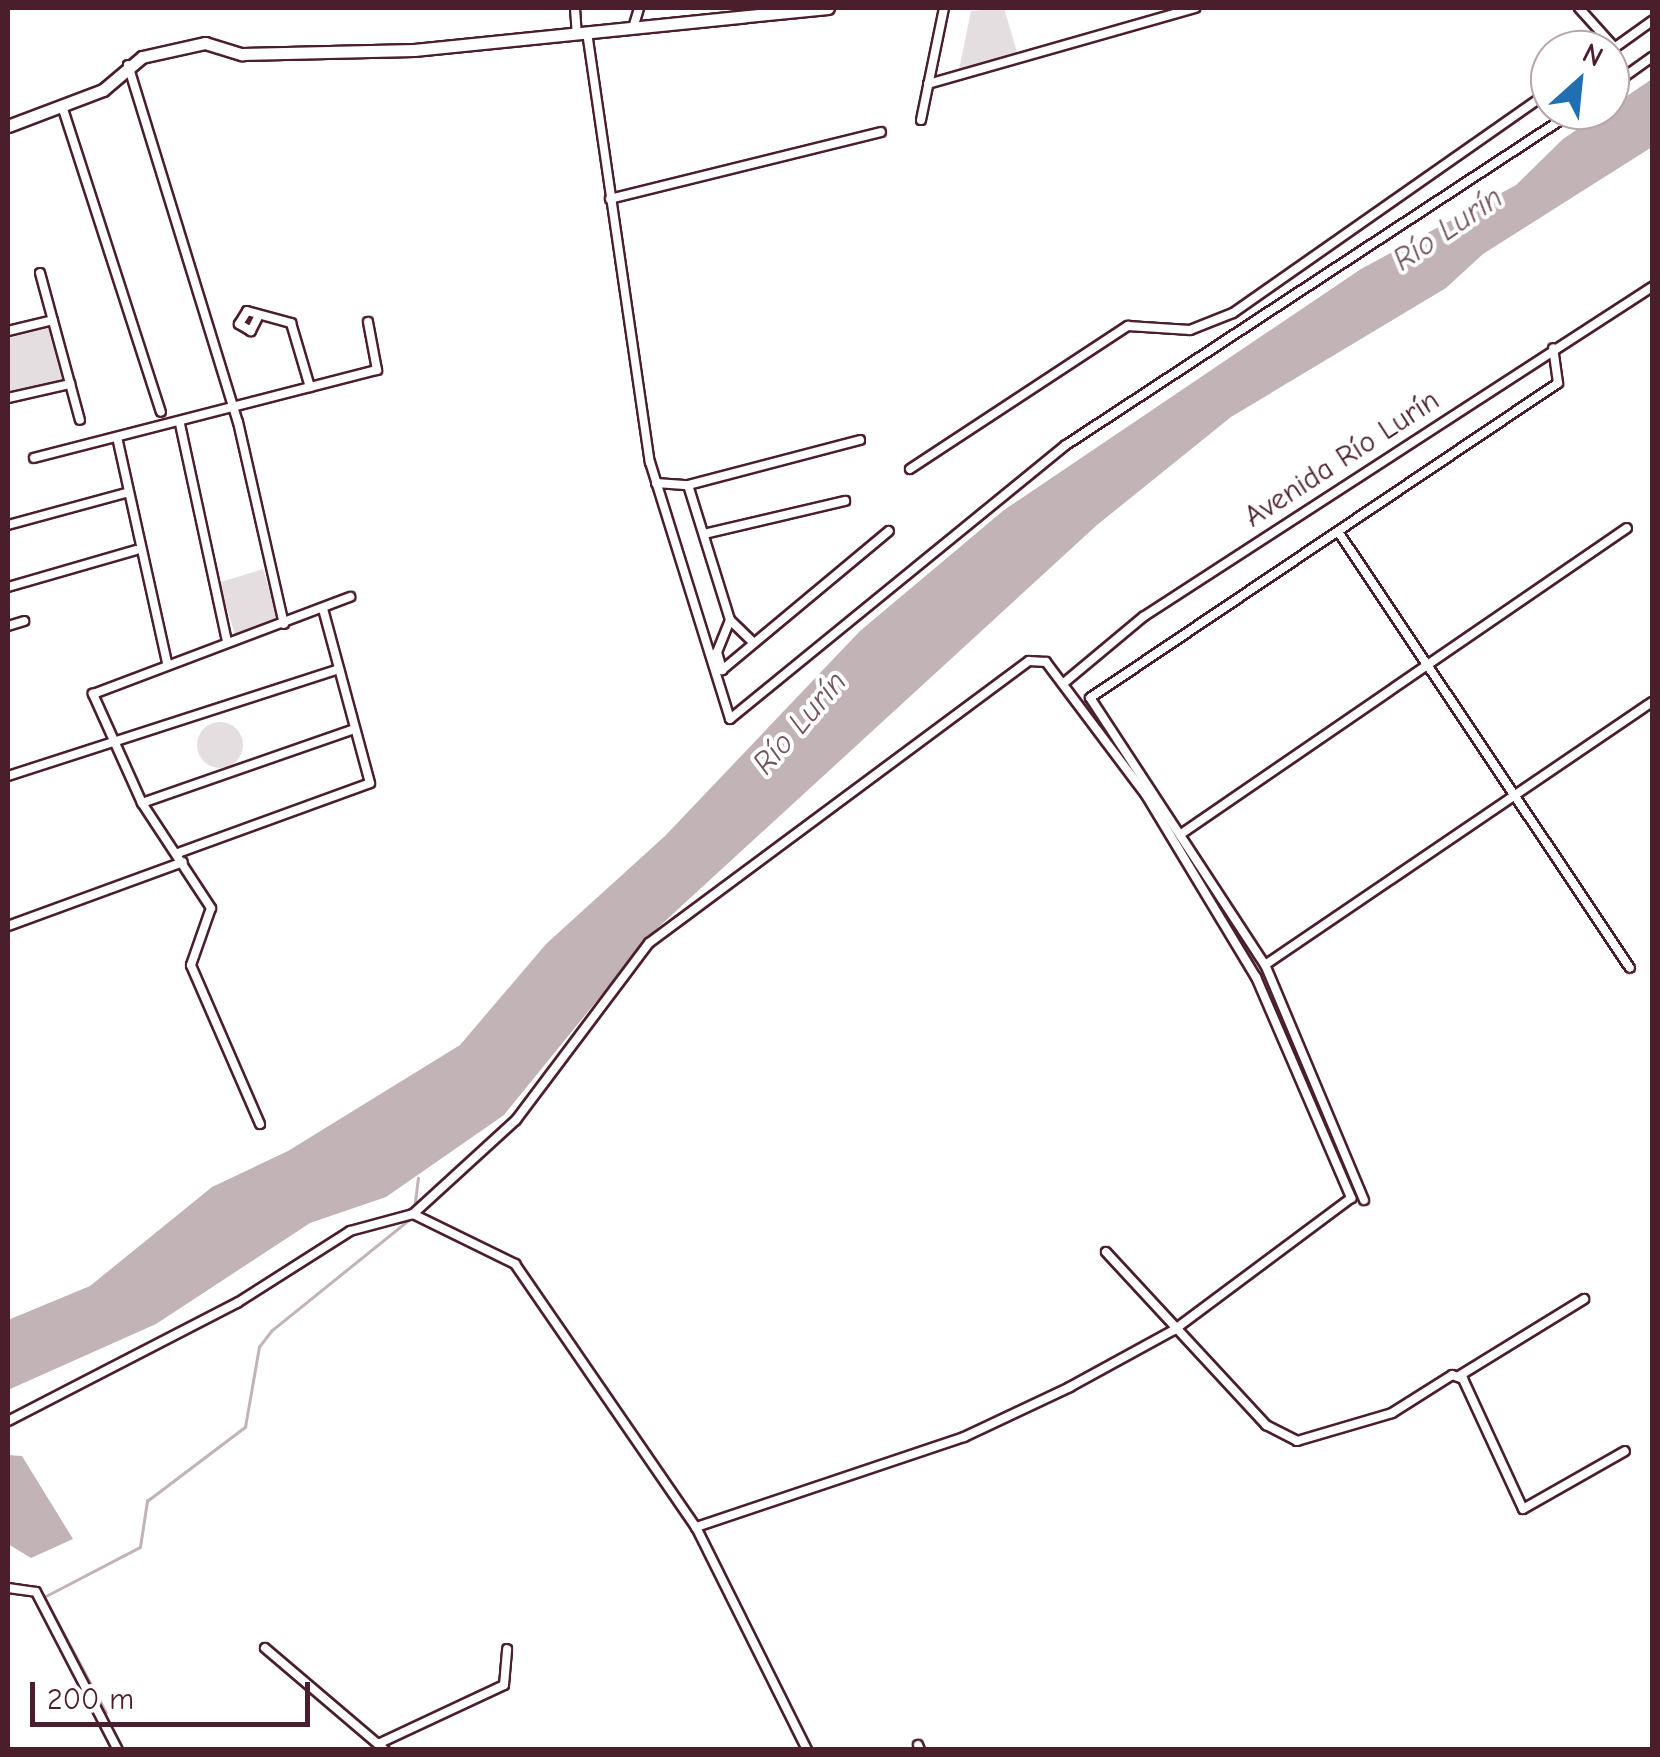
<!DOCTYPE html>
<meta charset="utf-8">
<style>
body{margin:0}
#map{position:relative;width:1660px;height:1757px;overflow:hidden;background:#fff;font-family:"Comic Neue",sans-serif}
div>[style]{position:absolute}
.green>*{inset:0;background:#e5dee0;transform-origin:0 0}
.round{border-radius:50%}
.water>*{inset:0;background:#c1b3b6}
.stream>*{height:2.5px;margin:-1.25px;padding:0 1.25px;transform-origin:1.25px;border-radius:1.25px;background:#c1b3b6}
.roads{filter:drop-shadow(2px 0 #4a1f2b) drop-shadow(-2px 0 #4a1f2b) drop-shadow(0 2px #4a1f2b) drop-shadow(0 -2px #4a1f2b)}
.minor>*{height:8px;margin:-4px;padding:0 4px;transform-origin:4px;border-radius:4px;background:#fff}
.secondary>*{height:11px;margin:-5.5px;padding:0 5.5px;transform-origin:5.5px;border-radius:5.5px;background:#fff}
span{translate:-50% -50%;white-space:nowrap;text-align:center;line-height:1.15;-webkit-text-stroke:8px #fff;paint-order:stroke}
.street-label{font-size:30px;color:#4a1f2b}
.water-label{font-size:32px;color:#74535c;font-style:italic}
.frame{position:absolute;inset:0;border:10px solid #4a1f2b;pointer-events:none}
.north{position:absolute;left:1530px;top:30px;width:100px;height:100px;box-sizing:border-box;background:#fff;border:2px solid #b7a5aa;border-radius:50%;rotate:27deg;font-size:28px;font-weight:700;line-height:40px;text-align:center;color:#4a1f2b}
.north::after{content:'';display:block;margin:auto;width:35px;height:45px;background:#1f6fb2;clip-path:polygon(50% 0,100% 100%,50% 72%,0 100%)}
.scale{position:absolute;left:30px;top:1682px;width:280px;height:45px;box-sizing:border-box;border:5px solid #4a1f2b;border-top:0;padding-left:12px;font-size:30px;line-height:35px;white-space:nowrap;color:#4a1f2b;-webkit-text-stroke:8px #fff;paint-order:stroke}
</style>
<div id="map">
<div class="green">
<i style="clip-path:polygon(1004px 8px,1017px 52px,959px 70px,971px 11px)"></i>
<i style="clip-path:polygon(48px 328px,62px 380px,8px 394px,8px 338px)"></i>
<i style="left:263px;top:569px;width:55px;height:46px;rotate:73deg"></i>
<i class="round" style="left:197px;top:722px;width:46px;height:46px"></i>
</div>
<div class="water">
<i style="clip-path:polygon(1652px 79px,1652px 147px,1483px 254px,1446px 288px,1231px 417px,1097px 525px,651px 934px,504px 1115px,386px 1197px,310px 1223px,156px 1324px,8px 1390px,8px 1320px,90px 1286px,212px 1187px,288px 1151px,460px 1045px,546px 944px,665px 836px,860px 631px,1004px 510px,1361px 269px,1516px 185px,1563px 139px)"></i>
<i style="clip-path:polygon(8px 1455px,22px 1456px,73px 1539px,31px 1558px,8px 1544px)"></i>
</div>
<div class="stream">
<i style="left:414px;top:1210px;width:32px;rotate:-83deg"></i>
<i style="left:106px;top:1713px;width:132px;rotate:-118.1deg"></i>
<i style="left:44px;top:1597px;width:108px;rotate:-27.5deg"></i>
<i style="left:140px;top:1547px;width:47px;rotate:-81.3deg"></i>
<i style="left:147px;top:1501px;width:123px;rotate:-37.1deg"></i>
<i style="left:245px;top:1427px;width:81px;rotate:-80.1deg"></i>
<i style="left:259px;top:1347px;width:20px;rotate:-53deg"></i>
<i style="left:271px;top:1331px;width:180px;rotate:-38.9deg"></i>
</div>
<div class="roads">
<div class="minor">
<i style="left:575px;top:8px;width:26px;rotate:86deg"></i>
<i style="left:1579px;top:8px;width:54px;rotate:48deg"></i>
<i style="left:633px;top:28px;width:21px;rotate:-73deg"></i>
<i style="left:588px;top:39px;width:428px;rotate:81.7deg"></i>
<i style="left:650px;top:462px;width:269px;rotate:72.7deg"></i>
<i style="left:730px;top:719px;width:434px;rotate:-39.2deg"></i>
<i style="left:1066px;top:445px;width:610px;rotate:-33.3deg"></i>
<i style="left:1610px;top:51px;width:52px;rotate:-35.5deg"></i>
<i style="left:128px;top:65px;width:374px;rotate:72.9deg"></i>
<i style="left:238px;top:422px;width:207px;rotate:77.2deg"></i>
<i style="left:928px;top:84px;width:278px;rotate:-15.9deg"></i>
<i style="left:1610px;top:87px;width:52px;rotate:-35.5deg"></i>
<i style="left:63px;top:109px;width:318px;rotate:72.1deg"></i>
<i style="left:921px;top:120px;width:114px;rotate:-78.4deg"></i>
<i style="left:610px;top:199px;width:279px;rotate:-13.9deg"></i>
<i style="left:40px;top:273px;width:152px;rotate:74.8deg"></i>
<i style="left:258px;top:317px;width:16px;rotate:117deg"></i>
<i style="left:251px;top:331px;width:14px;rotate:-150deg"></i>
<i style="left:239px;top:324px;width:15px;rotate:-58deg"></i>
<i style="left:247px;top:311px;width:46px;rotate:15.3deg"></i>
<i style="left:291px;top:323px;width:67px;rotate:73.5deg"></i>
<i style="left:8px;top:331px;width:46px;rotate:-13.7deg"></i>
<i style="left:8px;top:398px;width:64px;rotate:-12.7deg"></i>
<i style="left:180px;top:424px;width:222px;rotate:77.8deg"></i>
<i style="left:117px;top:437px;width:231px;rotate:77.5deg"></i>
<i style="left:860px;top:440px;width:178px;rotate:165.3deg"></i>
<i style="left:688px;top:485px;width:141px;rotate:72.7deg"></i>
<i style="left:730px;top:620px;width:35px;rotate:112deg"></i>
<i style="left:717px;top:652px;width:19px;rotate:74deg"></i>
<i style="left:722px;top:670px;width:217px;rotate:-39.8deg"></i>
<i style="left:34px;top:458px;width:354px;rotate:-14.4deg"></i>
<i style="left:377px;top:370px;width:49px;rotate:-100.6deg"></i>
<i style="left:910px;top:469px;width:261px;rotate:-33.3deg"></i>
<i style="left:1128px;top:326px;width:62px;rotate:3.7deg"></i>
<i style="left:1190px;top:330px;width:46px;rotate:-21.6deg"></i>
<i style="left:1233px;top:313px;width:387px;rotate:-35deg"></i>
<i style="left:656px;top:483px;width:32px;rotate:4deg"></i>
<i style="left:8px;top:525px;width:122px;rotate:-15.2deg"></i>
<i style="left:1339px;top:533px;width:523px;rotate:56.22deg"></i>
<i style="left:704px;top:534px;width:145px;rotate:-13.2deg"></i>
<i style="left:8px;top:587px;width:133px;rotate:-16.1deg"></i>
<i style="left:730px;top:620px;width:33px;rotate:44deg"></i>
<i style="left:8px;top:626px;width:17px;rotate:-17deg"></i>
<i style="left:1065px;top:682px;width:102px;rotate:-39.8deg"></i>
<i style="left:1143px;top:617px;width:607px;rotate:-32.96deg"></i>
<i style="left:8px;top:776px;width:348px;rotate:-17.9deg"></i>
<i style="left:142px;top:803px;width:225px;rotate:-19.2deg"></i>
<i style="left:1184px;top:832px;width:537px;rotate:-34.46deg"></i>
<i style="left:178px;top:853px;width:204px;rotate:-20deg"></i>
<i style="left:370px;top:783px;width:180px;rotate:-105.1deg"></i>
<i style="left:8px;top:926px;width:186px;rotate:-20.1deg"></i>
<i style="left:1265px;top:965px;width:468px;rotate:-34.2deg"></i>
<i style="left:260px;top:1124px;width:173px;rotate:-113.5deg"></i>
<i style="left:191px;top:965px;width:60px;rotate:-70.7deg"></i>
<i style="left:211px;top:908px;width:126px;rotate:-123.3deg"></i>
<i style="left:142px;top:803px;width:120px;rotate:-114.2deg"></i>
<i style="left:93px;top:694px;width:275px;rotate:-20.7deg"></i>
<i style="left:1364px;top:1200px;width:255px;rotate:-112.8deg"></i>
<i style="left:1265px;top:965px;width:319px;rotate:-123.2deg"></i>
<i style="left:1090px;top:698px;width:564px;rotate:-33.94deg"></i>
<i style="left:1558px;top:383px;width:35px;rotate:-98deg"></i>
<i style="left:413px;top:1214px;width:114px;rotate:26.1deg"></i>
<i style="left:515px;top:1264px;width:319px;rotate:55.5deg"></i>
<i style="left:696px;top:1527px;width:249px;rotate:63.5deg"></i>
<i style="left:1106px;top:1252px;width:236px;rotate:47.2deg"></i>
<i style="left:1266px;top:1425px;width:35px;rotate:27deg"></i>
<i style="left:1297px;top:1441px;width:99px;rotate:-16.4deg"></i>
<i style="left:1392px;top:1413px;width:71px;rotate:-32.3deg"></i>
<i style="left:1452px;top:1375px;width:12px;rotate:20deg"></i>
<i style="left:1463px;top:1379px;width:143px;rotate:65.2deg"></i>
<i style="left:1523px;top:1509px;width:117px;rotate:-29.6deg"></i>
<i style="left:1459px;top:1376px;width:147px;rotate:-31.6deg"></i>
<i style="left:8px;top:1421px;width:258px;rotate:-27.3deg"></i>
<i style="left:237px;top:1303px;width:134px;rotate:-32.5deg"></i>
<i style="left:350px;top:1231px;width:65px;rotate:-15.1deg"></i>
<i style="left:413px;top:1214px;width:139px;rotate:-42.4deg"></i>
<i style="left:516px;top:1120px;width:221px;rotate:-53.1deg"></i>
<i style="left:649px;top:943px;width:473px;rotate:-36.6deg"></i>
<i style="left:1029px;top:661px;width:17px;rotate:3deg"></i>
<i style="left:1046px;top:662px;width:166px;rotate:53.1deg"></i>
<i style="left:1146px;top:795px;width:213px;rotate:58.9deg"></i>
<i style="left:1256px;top:977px;width:241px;rotate:66.7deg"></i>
<i style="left:1351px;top:1198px;width:221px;rotate:143.3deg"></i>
<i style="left:1174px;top:1330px;width:119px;rotate:151.3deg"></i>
<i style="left:1070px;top:1387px;width:117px;rotate:154.7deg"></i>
<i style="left:964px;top:1437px;width:283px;rotate:161.4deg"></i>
<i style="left:8px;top:1588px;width:28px;rotate:8deg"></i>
<i style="left:36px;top:1592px;width:178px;rotate:62.6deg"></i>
<i style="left:265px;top:1648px;width:157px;rotate:40.4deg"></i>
<i style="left:378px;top:1744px;width:139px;rotate:-25.1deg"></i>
<i style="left:504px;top:1685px;width:36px;rotate:-85deg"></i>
<i style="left:918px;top:1745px;width:5px;rotate:68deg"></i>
</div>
<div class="secondary">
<i style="left:8px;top:126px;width:102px;rotate:-20.8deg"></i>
<i style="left:103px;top:90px;width:51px;rotate:-40.2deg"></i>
<i style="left:142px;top:57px;width:65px;rotate:-12.5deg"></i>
<i style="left:205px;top:43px;width:39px;rotate:17deg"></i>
<i style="left:242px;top:54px;width:172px;rotate:-1.3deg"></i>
<i style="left:414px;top:50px;width:416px;rotate:-5.8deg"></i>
</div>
</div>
<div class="street-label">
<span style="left:1342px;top:459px;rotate:-33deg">Avenida Río Lurín</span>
</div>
<div class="water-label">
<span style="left:1448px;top:229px;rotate:-34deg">Río Lurín</span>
<span style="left:800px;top:723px;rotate:-49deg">Río Lurín</span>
</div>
<div class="frame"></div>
<div class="north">N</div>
<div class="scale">200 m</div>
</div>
